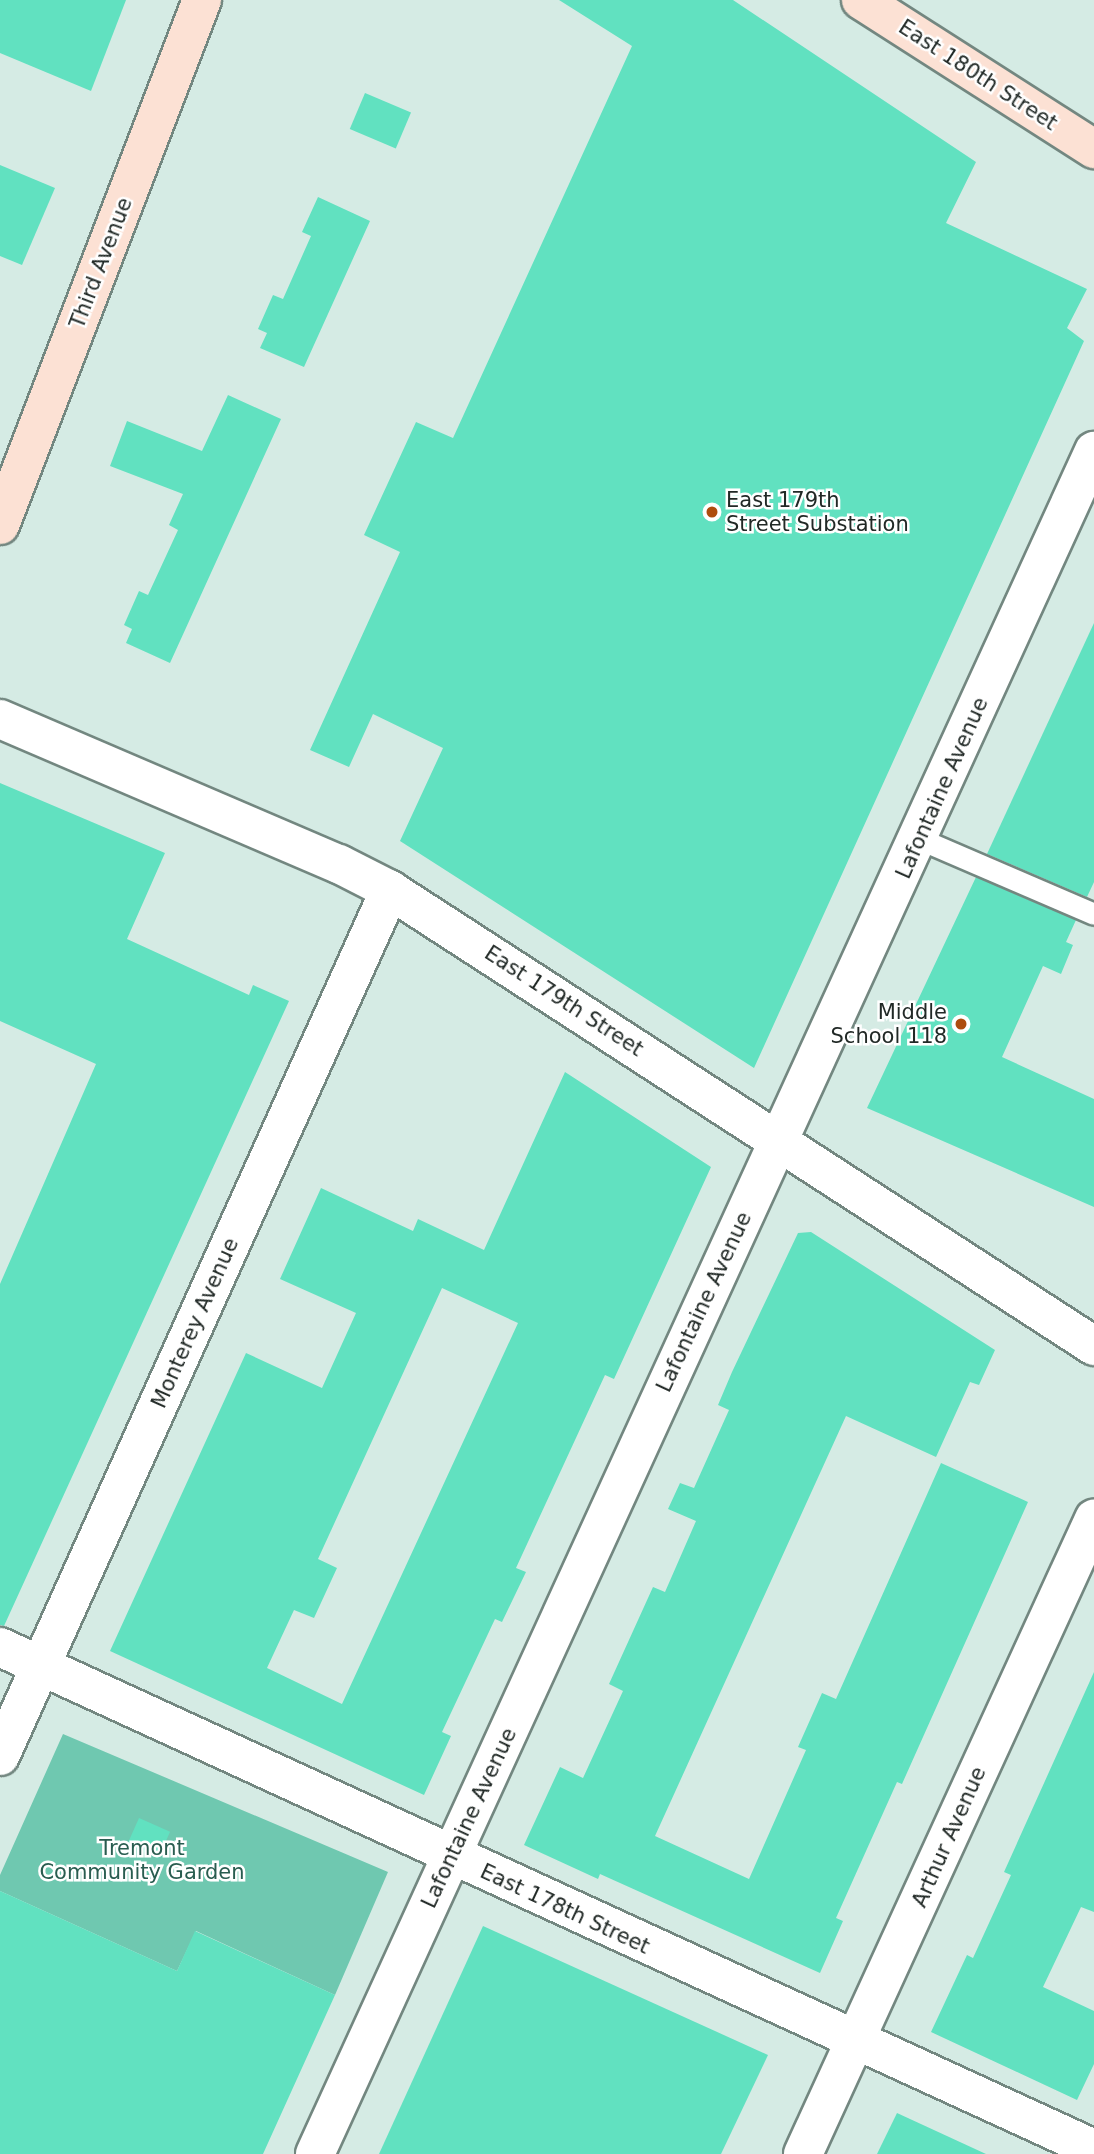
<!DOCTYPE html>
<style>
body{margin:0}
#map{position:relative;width:1094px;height:2154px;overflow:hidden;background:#d5ebe4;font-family:"DejaVu Sans",sans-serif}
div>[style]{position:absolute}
.green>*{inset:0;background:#6fc8b0}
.building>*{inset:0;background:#61e1c0;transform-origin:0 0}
.roads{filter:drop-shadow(2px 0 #738780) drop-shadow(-2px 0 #738780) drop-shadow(0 2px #738780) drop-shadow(0 -2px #738780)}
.lane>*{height:21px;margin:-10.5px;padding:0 10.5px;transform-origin:10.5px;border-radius:10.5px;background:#fff}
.street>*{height:38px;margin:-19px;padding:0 19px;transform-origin:19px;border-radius:19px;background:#fff}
.secondary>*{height:38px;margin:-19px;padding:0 19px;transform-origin:19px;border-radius:19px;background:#fce1d4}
.dots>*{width:19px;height:19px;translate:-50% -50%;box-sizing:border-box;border:4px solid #fff;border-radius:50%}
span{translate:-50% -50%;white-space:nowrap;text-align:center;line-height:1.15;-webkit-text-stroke:5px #fff;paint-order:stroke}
.street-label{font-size:21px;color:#212926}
.poi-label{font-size:21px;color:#212926}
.left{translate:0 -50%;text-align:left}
.right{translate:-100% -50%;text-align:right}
.park-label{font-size:21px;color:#295d50}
</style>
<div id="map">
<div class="green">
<i style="clip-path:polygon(63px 1734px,388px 1872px,335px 1995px,196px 1931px,177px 1971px,0 1891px,0 1875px)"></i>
</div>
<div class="building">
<i style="clip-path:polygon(0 0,126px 0,91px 91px,0 53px)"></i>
<i style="clip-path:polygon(559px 0,733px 0,976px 162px,946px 223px,1087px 289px,1067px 328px,1084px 341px,754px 1068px,400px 841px,443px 748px,373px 714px,349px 767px,310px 750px,400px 552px,364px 535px,416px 422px,453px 438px,632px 46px)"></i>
<i style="left:365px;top:93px;width:50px;height:39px;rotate:23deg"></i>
<i style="clip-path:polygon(0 165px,55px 188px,22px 265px,0 256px)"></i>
<i style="clip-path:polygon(318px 197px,370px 221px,304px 367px,260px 348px,267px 333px,258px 329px,273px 295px,283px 299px,311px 236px,302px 232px)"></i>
<i style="clip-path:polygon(228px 395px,281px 419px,170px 663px,126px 643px,132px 629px,124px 625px,139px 591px,148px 595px,178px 530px,169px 525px,183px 494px,110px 466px,127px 421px,202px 451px)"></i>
<i style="clip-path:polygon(1094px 623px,1094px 882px,1087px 897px,987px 854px)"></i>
<i style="clip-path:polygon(0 783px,165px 853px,127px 939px,249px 995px,253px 985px,289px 1001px,4px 1626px,0 1625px,0 1284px,96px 1064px,0 1021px)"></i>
<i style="clip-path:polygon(976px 877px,1076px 920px,1066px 942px,1073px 945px,1061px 974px,1043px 966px,1002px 1057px,1094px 1099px,1094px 1207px,867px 1108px)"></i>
<i style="clip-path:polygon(evenodd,565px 1072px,711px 1167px,614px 1379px,605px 1375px,516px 1568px,526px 1572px,502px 1622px,495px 1619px,442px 1732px,451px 1736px,424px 1795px,110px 1651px,246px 1353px,322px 1388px,356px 1313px,280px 1279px,321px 1188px,413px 1231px,418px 1219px,484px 1250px,565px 1072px,442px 1288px,518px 1323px,342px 1704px,267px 1668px,294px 1610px,314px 1618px,337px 1568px,318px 1559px,442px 1288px)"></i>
<i style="clip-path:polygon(811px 1232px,995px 1350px,979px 1385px,970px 1382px,936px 1457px,846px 1416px,655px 1836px,749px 1879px,806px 1750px,798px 1747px,822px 1693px,836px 1699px,941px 1463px,1028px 1502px,902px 1784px,897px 1782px,836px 1918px,843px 1921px,820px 1973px,600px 1874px,598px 1879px,524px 1845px,560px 1767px,583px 1778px,623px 1691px,609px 1684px,653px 1587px,665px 1592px,696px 1521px,668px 1509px,680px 1483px,694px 1488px,729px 1410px,718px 1405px,732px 1372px,798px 1233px)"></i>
<i style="clip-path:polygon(1094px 1672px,1094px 1912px,1081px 1907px,1043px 1987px,1094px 2011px,1094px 2064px,1077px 2100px,931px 2032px,967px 1955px,973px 1958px,1011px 1875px,1004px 1872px)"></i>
<i style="left:139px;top:1818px;width:34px;height:29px;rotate:24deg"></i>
<i style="clip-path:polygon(0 1891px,177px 1971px,195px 1931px,335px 1995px,263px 2154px,0 2154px)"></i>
<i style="clip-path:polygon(483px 1926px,768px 2055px,721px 2154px,379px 2154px)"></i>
<i style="clip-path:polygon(897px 2113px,986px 2154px,877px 2154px)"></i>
</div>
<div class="roads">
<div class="lane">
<i style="left:920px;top:839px;width:189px;rotate:23.3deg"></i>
</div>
<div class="street">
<i style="left:0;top:719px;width:369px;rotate:23.2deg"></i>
<i style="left:339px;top:864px;width:57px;rotate:27deg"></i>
<i style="left:390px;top:890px;width:839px;rotate:32.93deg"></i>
<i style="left:0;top:1647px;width:1204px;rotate:24.65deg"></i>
<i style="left:0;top:1756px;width:950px;rotate:-65.76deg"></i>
<i style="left:315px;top:2154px;width:1873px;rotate:-65.42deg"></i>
<i style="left:803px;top:2154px;width:699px;rotate:-65.38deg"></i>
</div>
<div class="secondary">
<i style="left:861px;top:0;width:277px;rotate:32.6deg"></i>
<i style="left:0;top:525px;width:563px;rotate:-68.96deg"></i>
</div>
</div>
<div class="dots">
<i style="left:712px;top:512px;background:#ae4c0d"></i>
<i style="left:961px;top:1024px;background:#ae4c0d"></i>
</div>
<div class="street-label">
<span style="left:978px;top:75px;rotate:33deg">East 180th Street</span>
<span style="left:101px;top:263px;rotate:-69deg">Third Avenue</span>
<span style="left:942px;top:788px;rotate:-66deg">Lafontaine Avenue</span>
<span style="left:564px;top:1001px;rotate:33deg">East 179th Street</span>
<span style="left:704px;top:1302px;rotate:-65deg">Lafontaine Avenue</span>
<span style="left:195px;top:1323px;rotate:-66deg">Monterey Avenue</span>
<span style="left:469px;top:1818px;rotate:-65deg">Lafontaine Avenue</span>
<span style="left:949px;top:1837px;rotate:-66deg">Arthur Avenue</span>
<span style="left:565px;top:1909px;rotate:25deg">East 178th Street</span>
</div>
<div class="poi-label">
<span class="left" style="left:726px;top:512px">East 179th<br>Street Substation</span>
<span class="right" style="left:947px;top:1024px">Middle<br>School 118</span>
</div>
<div class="park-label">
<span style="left:142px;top:1860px">Tremont<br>Community Garden</span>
</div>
</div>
